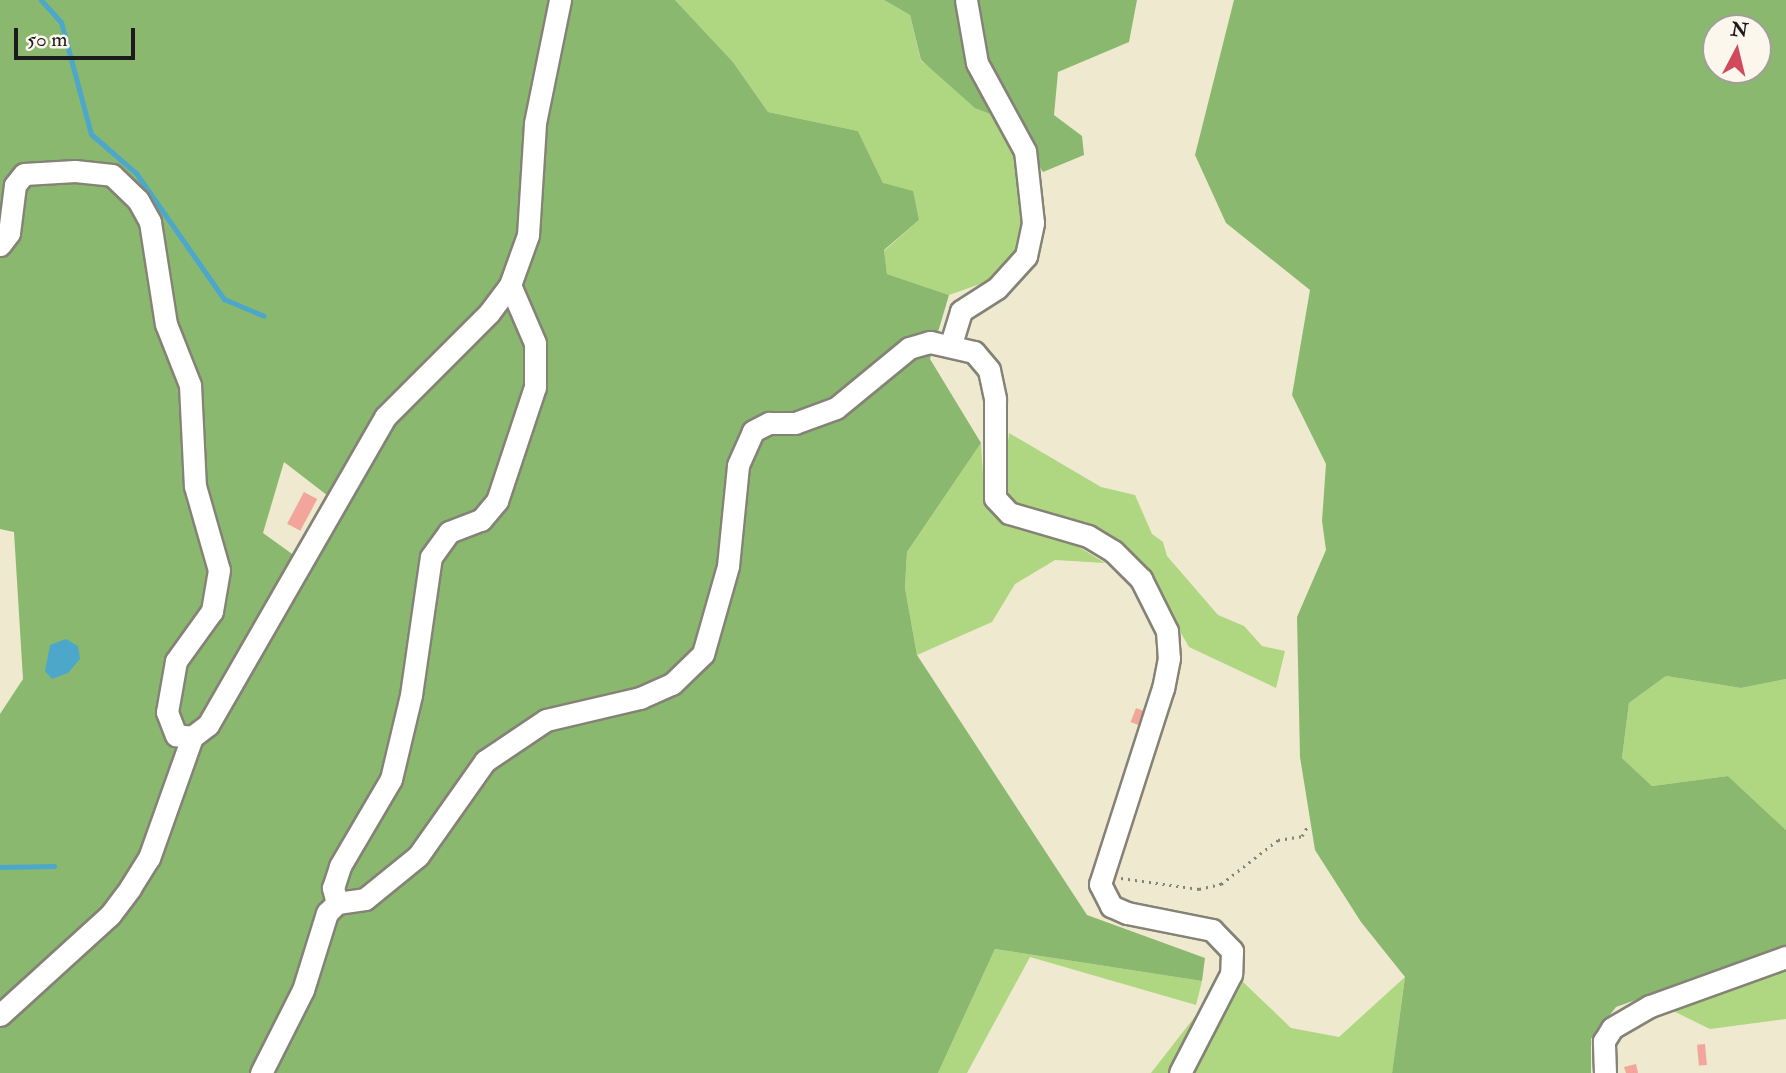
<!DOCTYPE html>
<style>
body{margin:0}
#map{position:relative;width:1786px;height:1073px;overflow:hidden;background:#eee9cf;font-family:"IM FELL Double Pica",serif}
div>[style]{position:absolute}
.green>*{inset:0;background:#afd781}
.forest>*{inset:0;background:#8bb86f}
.water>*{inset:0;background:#4da7cb}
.stream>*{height:5px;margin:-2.5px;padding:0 2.5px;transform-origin:2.5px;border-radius:2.5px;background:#4da7cb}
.building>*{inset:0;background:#f2a69b;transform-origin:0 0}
.path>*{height:2.5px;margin-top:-1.25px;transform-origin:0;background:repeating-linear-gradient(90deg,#858276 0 2px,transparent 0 7px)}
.roads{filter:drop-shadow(2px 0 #858276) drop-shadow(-2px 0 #858276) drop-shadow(0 2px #858276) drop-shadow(0 -2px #858276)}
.minor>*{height:21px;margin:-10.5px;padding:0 10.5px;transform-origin:10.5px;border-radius:10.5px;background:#fff}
span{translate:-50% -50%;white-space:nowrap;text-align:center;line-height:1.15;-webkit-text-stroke:7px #fbf7ec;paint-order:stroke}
.north{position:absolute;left:1702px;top:14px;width:70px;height:70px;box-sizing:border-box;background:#fbf7ec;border:2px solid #a29f99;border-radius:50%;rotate:7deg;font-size:19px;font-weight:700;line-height:28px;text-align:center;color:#1c1c1c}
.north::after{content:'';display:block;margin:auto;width:24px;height:32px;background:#d1495b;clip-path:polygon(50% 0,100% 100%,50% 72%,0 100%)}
.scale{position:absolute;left:14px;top:28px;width:121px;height:32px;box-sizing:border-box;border:4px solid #1c1c1c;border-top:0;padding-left:9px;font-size:21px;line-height:24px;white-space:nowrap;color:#1c1c1c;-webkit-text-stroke:5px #fbf7ec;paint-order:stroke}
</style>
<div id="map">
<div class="green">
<i style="clip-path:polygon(675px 0,884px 0,910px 15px,921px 61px,1006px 120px,1019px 177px,1024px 224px,1021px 249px,997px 278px,949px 295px,887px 274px,884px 251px,919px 220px,883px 183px,858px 131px,768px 112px,733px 62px)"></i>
<i style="clip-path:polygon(1009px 433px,1101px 487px,1135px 495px,1152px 534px,1163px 542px,1167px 556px,1218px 615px,1244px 626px,1262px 646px,1285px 651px,1276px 688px,1189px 647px,1142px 565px,1018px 508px,1003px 484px)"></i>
<i style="clip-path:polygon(981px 443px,985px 507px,1012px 526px,1071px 542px,1105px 563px,1055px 560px,1015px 584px,992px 622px,917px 655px,905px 588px,907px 552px)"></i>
<i style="clip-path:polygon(1666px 676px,1741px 688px,1786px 679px,1786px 830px,1728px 776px,1652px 786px,1622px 758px,1629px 703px)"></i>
<i style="clip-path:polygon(995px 949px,1202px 981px,1196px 1005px,1030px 957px,967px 1073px,938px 1073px)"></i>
<i style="clip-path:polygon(1786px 965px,1786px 1019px,1710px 1029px,1667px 1008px)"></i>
<i style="clip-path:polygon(1405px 977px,1392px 1073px,1190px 1073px,1242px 981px,1291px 1028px,1339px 1037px)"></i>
<i style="clip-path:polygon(1197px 1014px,1202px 1021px,1172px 1073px,1151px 1073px)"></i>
</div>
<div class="forest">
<i style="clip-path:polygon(evenodd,0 0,675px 0,733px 62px,768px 112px,858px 131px,883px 183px,913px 191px,919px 220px,884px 250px,887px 274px,949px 295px,930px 359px,981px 443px,907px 552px,905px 588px,917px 655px,1087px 915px,1205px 958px,1202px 981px,995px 949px,938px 1073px,0 1073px,0 714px,23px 679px,14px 532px,0 529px,0 0,284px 462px,345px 509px,306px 564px,263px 533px,284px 462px)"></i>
<i style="clip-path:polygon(884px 0,1137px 0,1129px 42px,1058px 72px,1054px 115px,1082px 136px,1084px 155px,1043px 172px,1006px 120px,975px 108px,921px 60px,910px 15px)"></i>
<i style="clip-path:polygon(evenodd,1234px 0,1786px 0,1786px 679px,1741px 688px,1666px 676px,1629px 703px,1622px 758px,1652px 786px,1728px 776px,1786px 830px,1786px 946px,1616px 1007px,1591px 1039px,1591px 1073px,1392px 1073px,1405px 977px,1361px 922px,1315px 850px,1300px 757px,1297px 617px,1326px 550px,1322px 521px,1326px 464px,1292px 395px,1310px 290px,1226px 223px,1195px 155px,1234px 0,1716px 28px,1758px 28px,1758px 70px,1716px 70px,1716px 28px)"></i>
</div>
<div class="water">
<i style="clip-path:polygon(66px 639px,78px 646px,80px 659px,68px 673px,52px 679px,45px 671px,50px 645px)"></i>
</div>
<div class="stream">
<i style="left:41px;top:0;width:30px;rotate:48deg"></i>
<i style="left:61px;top:22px;width:116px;rotate:75deg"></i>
<i style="left:91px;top:134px;width:60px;rotate:40.9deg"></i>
<i style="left:136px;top:173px;width:154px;rotate:55.1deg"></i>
<i style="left:224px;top:299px;width:43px;rotate:23deg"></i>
<i style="left:0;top:867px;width:54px;rotate:-1.1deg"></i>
</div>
<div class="building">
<i style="left:304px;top:492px;width:15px;height:36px;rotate:28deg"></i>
<i style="left:1136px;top:708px;width:9px;height:15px;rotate:21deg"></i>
<i style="left:1705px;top:1044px;width:21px;height:8px;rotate:85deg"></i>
<i style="clip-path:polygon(1636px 1064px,1638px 1073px,1626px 1073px,1624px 1067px)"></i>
</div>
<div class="path">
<i style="left:1121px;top:878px;width:79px;rotate:8deg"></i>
<i style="left:1199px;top:889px;width:23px;rotate:-13deg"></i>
<i style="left:1221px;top:884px;width:72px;rotate:-37.7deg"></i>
<i style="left:1278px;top:840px;width:24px;rotate:-9deg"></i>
<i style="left:1302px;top:836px;width:10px;rotate:-61deg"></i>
</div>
<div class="roads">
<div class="minor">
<i style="left:0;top:245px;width:15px;rotate:-53deg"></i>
<i style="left:9px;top:233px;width:48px;rotate:-82.9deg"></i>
<i style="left:15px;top:185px;width:14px;rotate:-51deg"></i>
<i style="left:24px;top:174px;width:51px;rotate:-3.4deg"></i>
<i style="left:75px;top:171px;width:37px;rotate:6deg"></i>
<i style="left:112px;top:175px;width:36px;rotate:44deg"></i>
<i style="left:138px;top:200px;width:25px;rotate:61deg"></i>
<i style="left:150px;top:222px;width:103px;rotate:81.1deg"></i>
<i style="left:166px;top:324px;width:66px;rotate:68.5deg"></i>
<i style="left:190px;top:385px;width:101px;rotate:87.2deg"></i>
<i style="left:195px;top:486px;width:87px;rotate:74.1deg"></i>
<i style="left:219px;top:570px;width:42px;rotate:99.7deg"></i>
<i style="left:212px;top:611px;width:62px;rotate:125.8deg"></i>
<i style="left:176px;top:661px;width:52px;rotate:100deg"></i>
<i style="left:167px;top:712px;width:25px;rotate:69deg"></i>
<i style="left:176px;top:735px;width:16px;rotate:7deg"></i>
<i style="left:192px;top:737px;width:20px;rotate:-37deg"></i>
<i style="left:208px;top:725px;width:355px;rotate:-60.1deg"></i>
<i style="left:385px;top:417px;width:147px;rotate:-45deg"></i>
<i style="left:489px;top:313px;width:35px;rotate:-53deg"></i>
<i style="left:510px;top:285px;width:53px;rotate:-70.2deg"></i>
<i style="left:528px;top:235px;width:112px;rotate:-86.4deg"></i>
<i style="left:535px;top:123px;width:126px;rotate:-78.5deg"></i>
<i style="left:951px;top:344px;width:34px;rotate:-73deg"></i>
<i style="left:961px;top:311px;width:43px;rotate:-32.6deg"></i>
<i style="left:997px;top:288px;width:43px;rotate:-47.8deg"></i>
<i style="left:1026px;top:256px;width:34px;rotate:-78deg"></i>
<i style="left:1033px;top:223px;width:72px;rotate:-96.3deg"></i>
<i style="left:1025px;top:151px;width:100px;rotate:-118.6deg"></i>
<i style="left:977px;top:63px;width:64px;rotate:-99.9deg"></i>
<i style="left:337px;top:903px;width:16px;rotate:-105deg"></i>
<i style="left:333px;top:888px;width:23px;rotate:-72deg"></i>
<i style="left:340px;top:866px;width:101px;rotate:-59.6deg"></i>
<i style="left:391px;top:779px;width:86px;rotate:-76.6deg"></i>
<i style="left:411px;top:695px;width:139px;rotate:-81.8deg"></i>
<i style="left:431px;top:557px;width:31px;rotate:-54deg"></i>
<i style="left:449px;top:532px;width:34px;rotate:-21deg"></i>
<i style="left:481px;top:520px;width:25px;rotate:-50deg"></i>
<i style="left:497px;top:501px;width:120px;rotate:-71.6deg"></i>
<i style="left:535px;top:387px;width:44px;rotate:-90deg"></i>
<i style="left:535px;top:343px;width:63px;rotate:-113.3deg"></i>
<i style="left:0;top:1015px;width:149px;rotate:-42.3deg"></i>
<i style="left:110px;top:915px;width:34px;rotate:-53deg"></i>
<i style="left:130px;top:888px;width:36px;rotate:-58deg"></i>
<i style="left:149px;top:858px;width:128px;rotate:-70.4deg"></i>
<i style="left:261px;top:1073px;width:93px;rotate:-63.2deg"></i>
<i style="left:303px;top:990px;width:81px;rotate:-72.7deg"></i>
<i style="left:327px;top:913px;width:14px;rotate:-45deg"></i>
<i style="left:337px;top:903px;width:28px;rotate:-8deg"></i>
<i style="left:365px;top:899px;width:68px;rotate:-39.1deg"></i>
<i style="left:418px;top:856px;width:116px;rotate:-54.8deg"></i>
<i style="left:485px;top:761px;width:73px;rotate:-33.9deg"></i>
<i style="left:546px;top:720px;width:97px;rotate:-13.2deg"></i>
<i style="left:640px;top:698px;width:35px;rotate:-24deg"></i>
<i style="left:672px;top:684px;width:43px;rotate:-44.1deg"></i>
<i style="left:703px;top:654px;width:91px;rotate:-74.1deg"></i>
<i style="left:728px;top:566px;width:101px;rotate:-84.3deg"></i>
<i style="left:738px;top:465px;width:37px;rotate:-66deg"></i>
<i style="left:753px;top:431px;width:18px;rotate:-27deg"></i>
<i style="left:769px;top:423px;width:26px"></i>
<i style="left:795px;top:423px;width:44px;rotate:-20.1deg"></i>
<i style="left:836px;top:408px;width:94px;rotate:-39.4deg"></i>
<i style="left:909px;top:348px;width:22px;rotate:-16deg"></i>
<i style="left:930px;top:342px;width:45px;rotate:12.8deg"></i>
<i style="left:974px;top:352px;width:23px;rotate:50deg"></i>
<i style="left:989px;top:370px;width:30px;rotate:78deg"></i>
<i style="left:995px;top:399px;width:99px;rotate:90deg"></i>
<i style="left:995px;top:498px;width:21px;rotate:47deg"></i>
<i style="left:1009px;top:513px;width:82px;rotate:16.2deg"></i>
<i style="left:1088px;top:536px;width:29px;rotate:31deg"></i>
<i style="left:1113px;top:551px;width:40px;rotate:45deg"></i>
<i style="left:1141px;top:579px;width:58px;rotate:63.4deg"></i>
<i style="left:1167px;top:631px;width:27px;rotate:86deg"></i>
<i style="left:1169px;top:658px;width:31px;rotate:101deg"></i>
<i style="left:1163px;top:688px;width:206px;rotate:107.8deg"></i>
<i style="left:1100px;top:884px;width:25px;rotate:63deg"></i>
<i style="left:1111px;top:906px;width:17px;rotate:24deg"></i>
<i style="left:1127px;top:913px;width:87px;rotate:11.3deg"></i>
<i style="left:1212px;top:930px;width:29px;rotate:46deg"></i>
<i style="left:1232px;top:951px;width:23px;rotate:92deg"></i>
<i style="left:1231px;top:974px;width:111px;rotate:117.3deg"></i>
<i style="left:1605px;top:1073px;width:32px;rotate:-92deg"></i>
<i style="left:1604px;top:1041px;width:15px;rotate:-58deg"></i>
<i style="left:1612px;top:1028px;width:44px;rotate:-30.1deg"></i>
<i style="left:1650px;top:1006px;width:145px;rotate:-19.8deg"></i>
</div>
</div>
<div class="north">N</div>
<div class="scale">50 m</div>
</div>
